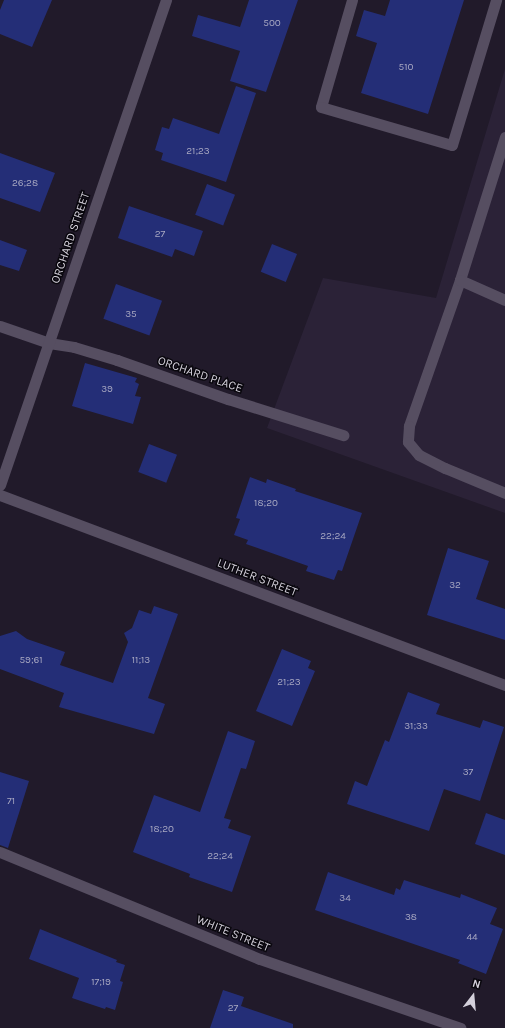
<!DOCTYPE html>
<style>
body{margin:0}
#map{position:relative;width:505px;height:1028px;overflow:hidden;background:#211a2a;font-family:Karla,sans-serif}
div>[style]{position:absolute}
.built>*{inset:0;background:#2b2237}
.building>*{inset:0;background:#242e77;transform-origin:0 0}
.service>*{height:11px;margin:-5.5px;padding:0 5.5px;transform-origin:5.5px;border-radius:5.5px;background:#564e61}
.minor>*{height:11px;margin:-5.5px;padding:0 5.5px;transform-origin:5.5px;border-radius:5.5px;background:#564e61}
span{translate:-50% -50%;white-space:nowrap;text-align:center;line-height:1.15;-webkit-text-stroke:3px #09070d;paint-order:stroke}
.number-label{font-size:10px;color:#a8a8c2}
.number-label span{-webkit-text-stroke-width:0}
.street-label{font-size:12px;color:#d4d0db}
.north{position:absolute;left:453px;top:976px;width:40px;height:40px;-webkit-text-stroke:3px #09070d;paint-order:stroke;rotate:16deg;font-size:11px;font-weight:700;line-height:16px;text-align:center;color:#d4d0db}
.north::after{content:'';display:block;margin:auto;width:14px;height:18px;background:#d4d0db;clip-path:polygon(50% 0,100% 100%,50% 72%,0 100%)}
</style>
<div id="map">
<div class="built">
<i style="clip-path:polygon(505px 69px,505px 513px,267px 428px,323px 278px,436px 298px)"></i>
</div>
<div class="building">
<i style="clip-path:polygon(4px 0,52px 0,32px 47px,0 34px,0 10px)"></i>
<i style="clip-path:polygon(249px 0,298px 0,266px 92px,230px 81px,240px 51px,192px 36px,198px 15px,240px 27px)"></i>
<i style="clip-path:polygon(390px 0,464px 0,428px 114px,361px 93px,377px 43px,356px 36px,364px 10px,385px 16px)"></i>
<i style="clip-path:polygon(236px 86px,256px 93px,226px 182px,161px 160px,163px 153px,155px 150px,162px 127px,169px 129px,173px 118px,219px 134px)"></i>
<i style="clip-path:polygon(0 153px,55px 173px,40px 212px,0 198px)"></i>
<i style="left:207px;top:184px;width:30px;height:33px;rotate:21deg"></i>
<i style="clip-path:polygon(129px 206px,203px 231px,194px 256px,175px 249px,172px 257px,118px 238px)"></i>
<i style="clip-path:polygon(0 240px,27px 250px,19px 271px,0 265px)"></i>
<i style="left:272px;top:244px;width:27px;height:30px;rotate:22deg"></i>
<i style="left:116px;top:284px;width:49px;height:37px;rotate:20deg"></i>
<i style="clip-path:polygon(85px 363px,137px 378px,135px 382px,139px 384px,135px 396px,141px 397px,133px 424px,72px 406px)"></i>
<i style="left:149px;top:444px;width:30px;height:30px;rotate:21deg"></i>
<i style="clip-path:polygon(250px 477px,266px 483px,267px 479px,296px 489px,295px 491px,362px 513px,342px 571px,338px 570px,334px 580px,306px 571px,308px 566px,246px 544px,248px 540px,234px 535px,240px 519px,236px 518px)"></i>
<i style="clip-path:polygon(448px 548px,489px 561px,476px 599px,505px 609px,505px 640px,427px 615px)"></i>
<i style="clip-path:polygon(154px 606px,178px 614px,148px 698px,165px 704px,154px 734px,59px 707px,64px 693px,0 669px,0 636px,16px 631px,27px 639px,65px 652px,60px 665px,113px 683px,128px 642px,124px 633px,132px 628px,139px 610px,151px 614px)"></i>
<i style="clip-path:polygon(282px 649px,311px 661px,308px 668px,315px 671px,292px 726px,256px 711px)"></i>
<i style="clip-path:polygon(408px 692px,440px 704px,436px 714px,480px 728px,483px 720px,504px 727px,480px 801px,444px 789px,429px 831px,347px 804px,355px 781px,367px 786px,385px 740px,389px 742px)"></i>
<i style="clip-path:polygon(228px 731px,255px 741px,246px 769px,241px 768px,224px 818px,231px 820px,228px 828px,251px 836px,232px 892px,189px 877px,190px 874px,133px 852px,154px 795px,200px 812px)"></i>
<i style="clip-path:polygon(0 772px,29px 781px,8px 848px,0 845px)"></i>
<i style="clip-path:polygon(486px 813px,505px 820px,505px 855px,475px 844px)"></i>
<i style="clip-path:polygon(328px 872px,394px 895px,396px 888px,400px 890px,404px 880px,460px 898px,461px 894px,497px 908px,490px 924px,503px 929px,486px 974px,458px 963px,460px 960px,315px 910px)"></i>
<i style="clip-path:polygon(40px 929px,117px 960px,116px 962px,125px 965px,120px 981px,123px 982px,115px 1010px,106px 1007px,105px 1009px,72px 998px,79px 978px,29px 959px)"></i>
<i style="clip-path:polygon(223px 990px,244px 997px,241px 1006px,293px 1024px,293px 1028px,210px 1028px)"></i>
</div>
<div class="service">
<i style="left:352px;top:0;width:111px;rotate:106.2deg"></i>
<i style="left:321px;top:107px;width:136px;rotate:16.2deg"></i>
<i style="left:452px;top:145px;width:152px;rotate:-73.1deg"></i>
<i style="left:460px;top:280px;width:155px;rotate:109.3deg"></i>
<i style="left:409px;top:426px;width:16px;rotate:94deg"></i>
<i style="left:408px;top:442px;width:17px;rotate:50deg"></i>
<i style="left:419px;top:455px;width:29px;rotate:27deg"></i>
<i style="left:445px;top:468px;width:65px;rotate:22.6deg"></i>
</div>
<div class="minor">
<i style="left:505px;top:137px;width:150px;rotate:107.5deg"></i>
<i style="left:460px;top:280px;width:49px;rotate:24deg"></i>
<i style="left:0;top:326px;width:52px;rotate:19.1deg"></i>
<i style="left:49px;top:343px;width:25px;rotate:9deg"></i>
<i style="left:74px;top:347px;width:45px;rotate:16.8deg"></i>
<i style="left:117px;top:360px;width:118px;rotate:19.4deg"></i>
<i style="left:228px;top:399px;width:121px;rotate:17.4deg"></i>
<i style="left:0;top:485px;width:513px;rotate:-71.11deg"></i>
<i style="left:0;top:495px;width:540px;rotate:20.62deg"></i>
<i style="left:0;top:852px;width:281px;rotate:22.4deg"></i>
<i style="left:260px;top:959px;width:212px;rotate:19deg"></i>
</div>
<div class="number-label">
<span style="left:272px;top:24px">500</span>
<span style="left:406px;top:68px">510</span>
<span style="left:198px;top:152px">21;23</span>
<span style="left:25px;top:184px">26;28</span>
<span style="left:160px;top:235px">27</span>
<span style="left:131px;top:315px">35</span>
<span style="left:107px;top:390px">39</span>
<span style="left:266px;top:504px">18;20</span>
<span style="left:333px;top:537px">22;24</span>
<span style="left:455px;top:586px">32</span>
<span style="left:31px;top:661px">59;61</span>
<span style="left:141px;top:661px">11;13</span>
<span style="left:289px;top:683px">21;23</span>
<span style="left:416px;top:727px">31;33</span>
<span style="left:468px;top:773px">37</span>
<span style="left:11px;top:802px">71</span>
<span style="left:162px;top:830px">18;20</span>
<span style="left:220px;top:857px">22;24</span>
<span style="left:345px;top:899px">34</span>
<span style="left:411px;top:918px">38</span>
<span style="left:472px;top:938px">44</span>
<span style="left:101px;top:983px">17;19</span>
<span style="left:233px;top:1009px">27</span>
</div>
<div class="street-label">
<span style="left:71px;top:238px;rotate:-71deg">ORCHARD STREET</span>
<span style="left:200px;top:375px;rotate:19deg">ORCHARD PLACE</span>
<span style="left:257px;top:578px;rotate:21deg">LUTHER STREET</span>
<span style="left:233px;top:934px;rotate:22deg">WHITE STREET</span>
</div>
<div class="north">N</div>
</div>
